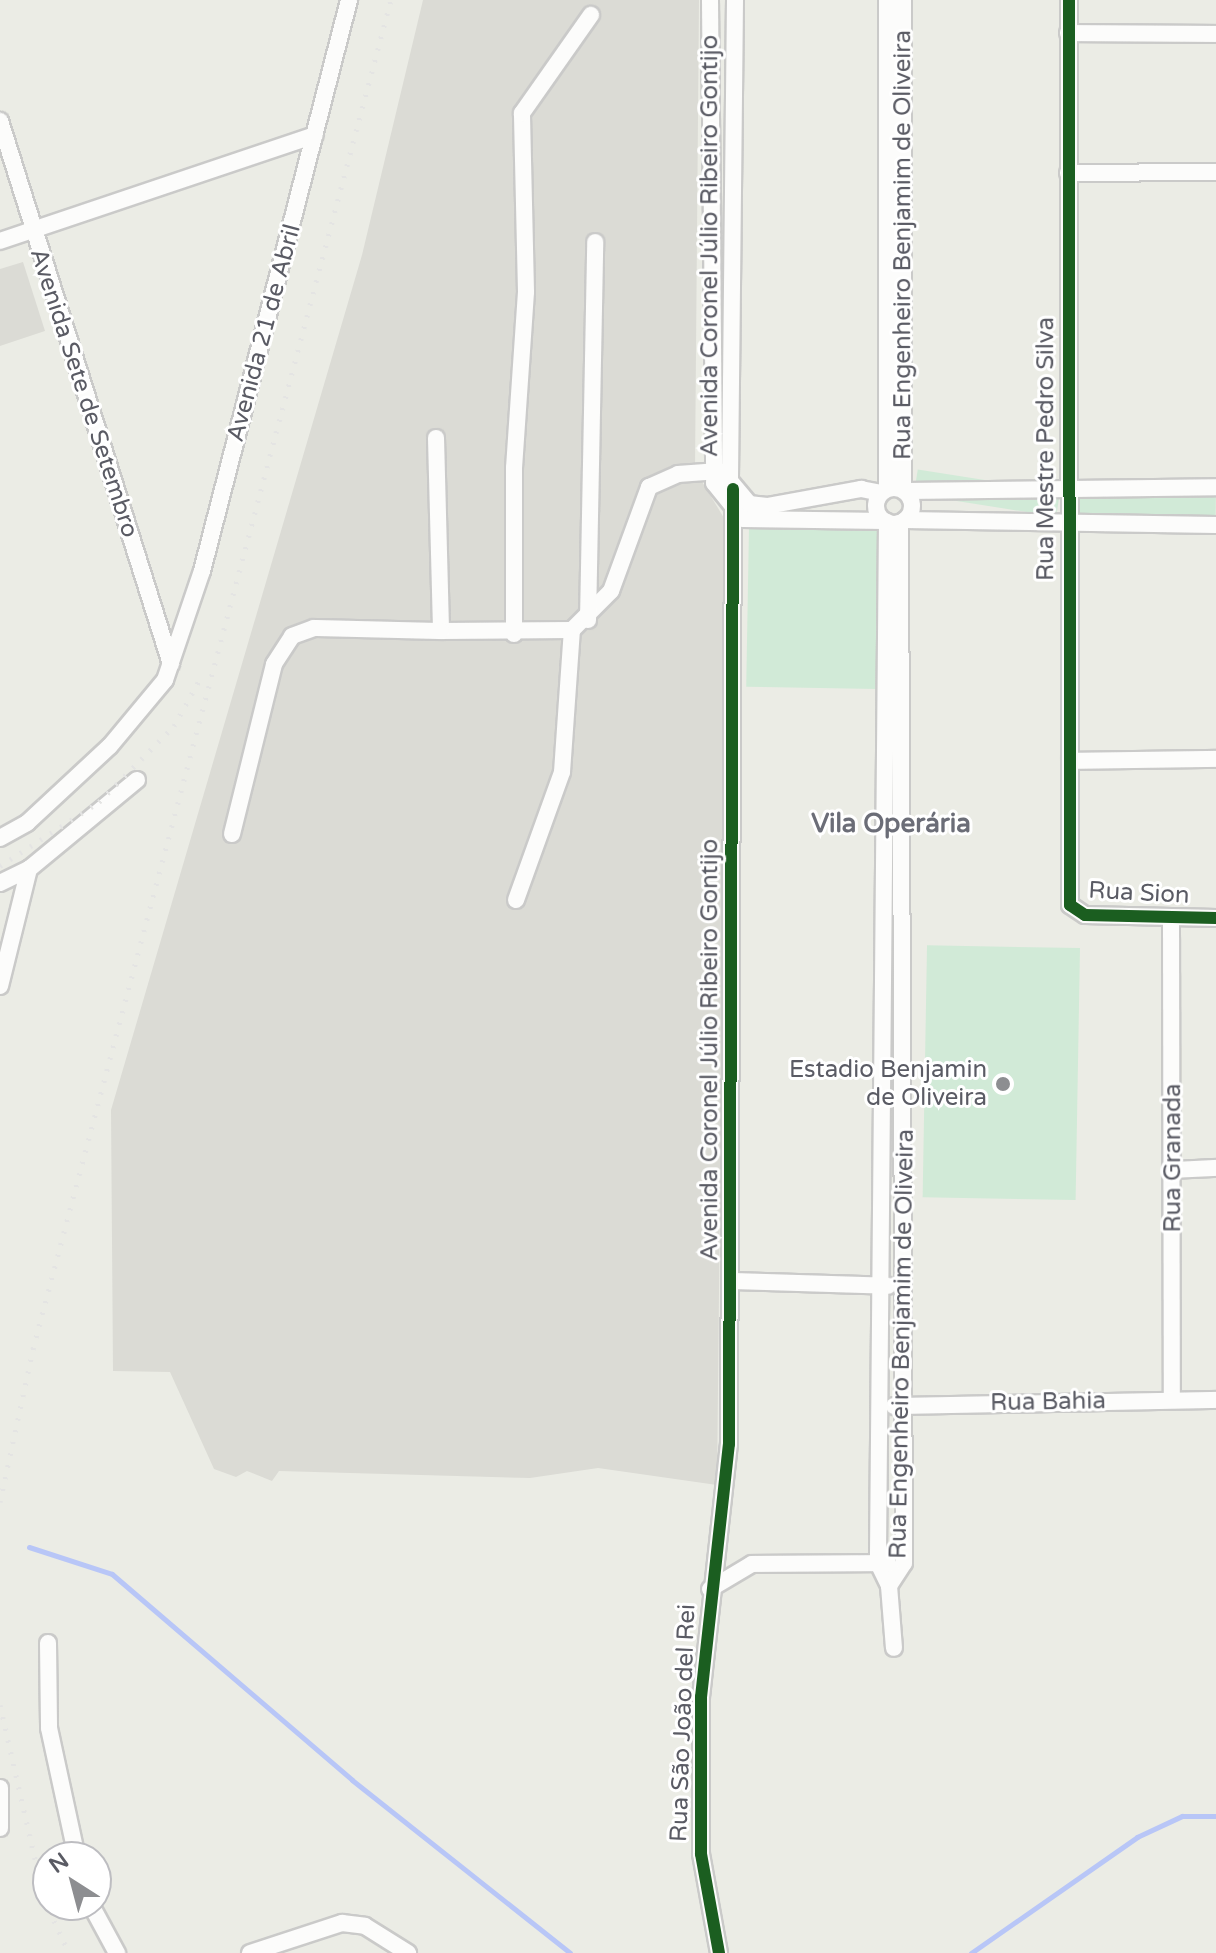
<!DOCTYPE html>
<meta charset="utf-8">
<style>
body{margin:0}
#map{position:relative;width:1216px;height:1953px;overflow:hidden;background:#ebece5;font-family:"Varela Round",sans-serif}
div>[style]{position:absolute}
.industrial>*{inset:0;background:#dbdbd5}
.green>*{inset:0;background:#d1ead7;transform-origin:0 0}
.stream>*{height:5px;margin:-2.5px;padding:0 2.5px;transform-origin:2.5px;border-radius:2.5px;background:#b8c6f7}
.roads{filter:drop-shadow(2px 0 #cacac9) drop-shadow(-2px 0 #cacac9) drop-shadow(0 2px #cacac9) drop-shadow(0 -2px #cacac9)}
.minor>*{height:16px;margin:-8px;padding:0 8px;transform-origin:8px;border-radius:8px;background:#fcfcfb}
.minor>.ring{margin:-8px;padding:0;box-sizing:content-box;background:none;border:16px solid #fcfcfb;border-radius:50%}
.rail>*{height:5px;margin-top:-2.5px;transform-origin:0;background:repeating-linear-gradient(90deg,#e4e4e3 0 2px,transparent 0 12px)}
.cycleway>*{height:12px;margin:-6px;padding:0 6px;transform-origin:6px;border-radius:6px;background:#1b5e20}
.dots>*{width:22px;height:22px;translate:-50% -50%;box-sizing:border-box;border:4px solid #fff;border-radius:50%}
span{translate:-50% -50%;white-space:nowrap;text-align:center;line-height:1.15;-webkit-text-stroke:6px #fff;paint-order:stroke}
.street-label{font-size:24px;color:#5a5b64}
.poi-label{font-size:24px;color:#5a5b64}
.right{translate:-100% -50%;text-align:right}
.neighbourhood-label{font-size:26px;color:#6b6d77;font-weight:700}
.north{position:absolute;left:32px;top:1841px;width:80px;height:80px;box-sizing:border-box;background:#fff;border:2px solid #bdbdc1;border-radius:50%;rotate:324deg;font-size:22px;font-weight:700;line-height:32px;text-align:center;color:#5a5b64}
.north::after{content:'';display:block;margin:auto;width:28px;height:36px;background:#8d8e91;clip-path:polygon(50% 0,100% 100%,50% 72%,0 100%)}
</style>
<div id="map">
<div class="industrial">
<i style="clip-path:polygon(423px 0,699px 0,695px 470px,727px 523px,717px 1485px,598px 1468px,530px 1478px,279px 1471px,272px 1481px,247px 1471px,236px 1477px,214px 1469px,170px 1372px,113px 1371px,111px 1110px,362px 255px)"></i>
<i style="clip-path:polygon(23px 262px,45px 331px,0 346px,0 269px)"></i>
</div>
<div class="green">
<i style="left:1074px;top:488px;width:142px;height:28px;rotate:1deg"></i>
<i style="left:1060px;top:492px;width:25px;height:144px;rotate:99deg"></i>
<i style="left:880px;top:528px;width:161px;height:131px;rotate:91deg"></i>
<i style="left:1080px;top:948px;width:252px;height:153px;rotate:91deg"></i>
</div>
<div class="stream">
<i style="left:29px;top:1547px;width:87px;rotate:18deg"></i>
<i style="left:112px;top:1574px;width:316px;rotate:40.6deg"></i>
<i style="left:352px;top:1780px;width:278px;rotate:38.4deg"></i>
<i style="left:971px;top:1953px;width:203px;rotate:-34.9deg"></i>
<i style="left:1137px;top:1837px;width:50px;rotate:-25deg"></i>
<i style="left:1182px;top:1816px;width:34px"></i>
</div>
<div class="roads">
<div class="minor">
<i style="left:710px;top:0;width:483px;rotate:89.5deg"></i>
<i style="left:714px;top:483px;width:46px;rotate:51.1deg"></i>
<i style="left:743px;top:519px;width:142px;rotate:0.8deg"></i>
<i style="left:735px;top:0;width:481px;rotate:90.6deg"></i>
<i style="left:730px;top:481px;width:30px;rotate:50deg"></i>
<i style="left:749px;top:504px;width:18px;rotate:6deg"></i>
<i style="left:767px;top:506px;width:96px;rotate:-10.3deg"></i>
<i style="left:861px;top:489px;width:20px;rotate:11deg"></i>
<i style="left:887px;top:0;width:489px;rotate:90deg"></i>
<i style="left:903px;top:0;width:489px;rotate:90deg"></i>
<i style="left:1069px;top:0;width:905px;rotate:89.94deg"></i>
<i style="left:1070px;top:905px;width:18px;rotate:34deg"></i>
<i style="left:1085px;top:915px;width:131px;rotate:1.3deg"></i>
<i style="left:1068px;top:33px;width:148px;rotate:0.4deg"></i>
<i style="left:0;top:121px;width:569px;rotate:72.52deg"></i>
<i style="left:1068px;top:173px;width:148px;rotate:-0.4deg"></i>
<i style="left:0;top:241px;width:332px;rotate:-18.6deg"></i>
<i style="left:436px;top:438px;width:193px;rotate:88.5deg"></i>
<i style="left:441px;top:631px;width:131px;rotate:-0.4deg"></i>
<i style="left:572px;top:630px;width:55px;rotate:-45deg"></i>
<i style="left:611px;top:591px;width:111px;rotate:-69.9deg"></i>
<i style="left:649px;top:487px;width:32px;rotate:-24deg"></i>
<i style="left:678px;top:474px;width:41px;rotate:-4.2deg"></i>
<i class="ring" style="left:876px;top:488px;width:20px;height:20px"></i>
<i style="left:906px;top:491px;width:310px;rotate:-0.7deg"></i>
<i style="left:905px;top:520px;width:311px;rotate:0.9deg"></i>
<i style="left:887px;top:522px;width:1041px;rotate:90.5deg"></i>
<i style="left:878px;top:1563px;width:25px;rotate:64deg"></i>
<i style="left:889px;top:1586px;width:62px;rotate:85.4deg"></i>
<i style="left:588px;top:620px;width:378px;rotate:-88.9deg"></i>
<i style="left:514px;top:634px;width:166px;rotate:-90deg"></i>
<i style="left:514px;top:468px;width:176px;rotate:-86.1deg"></i>
<i style="left:526px;top:292px;width:179px;rotate:-91.3deg"></i>
<i style="left:522px;top:113px;width:120px;rotate:-54.9deg"></i>
<i style="left:1070px;top:761px;width:146px;rotate:-0.8deg"></i>
<i style="left:232px;top:834px;width:175px;rotate:-76.1deg"></i>
<i style="left:274px;top:664px;width:33px;rotate:-57deg"></i>
<i style="left:292px;top:636px;width:23px;rotate:-20deg"></i>
<i style="left:314px;top:628px;width:127px;rotate:1.4deg"></i>
<i style="left:0;top:838px;width:31px;rotate:-29deg"></i>
<i style="left:27px;top:823px;width:113px;rotate:-42.9deg"></i>
<i style="left:110px;top:746px;width:86px;rotate:-50.2deg"></i>
<i style="left:165px;top:680px;width:115px;rotate:-71.3deg"></i>
<i style="left:202px;top:571px;width:590px;rotate:-75.56deg"></i>
<i style="left:0;top:883px;width:32px;rotate:-26deg"></i>
<i style="left:29px;top:869px;width:140px;rotate:-39.5deg"></i>
<i style="left:516px;top:900px;width:136px;rotate:-70.2deg"></i>
<i style="left:562px;top:772px;width:142px;rotate:-86deg"></i>
<i style="left:1171px;top:918px;width:481px;rotate:89.9deg"></i>
<i style="left:0;top:986px;width:121px;rotate:-76.1deg"></i>
<i style="left:1173px;top:1170px;width:43px;rotate:-2.7deg"></i>
<i style="left:733px;top:1281px;width:155px;rotate:1.8deg"></i>
<i style="left:894px;top:1406px;width:322px;rotate:-1.1deg"></i>
<i style="left:889px;top:1586px;width:27px;rotate:-57deg"></i>
<i style="left:904px;top:1563px;width:1040px;rotate:-90.22deg"></i>
<i style="left:710px;top:1589px;width:49px;rotate:-30.8deg"></i>
<i style="left:752px;top:1564px;width:136px;rotate:-0.4deg"></i>
<i style="left:48px;top:1643px;width:85px;rotate:89.3deg"></i>
<i style="left:49px;top:1728px;width:132px;rotate:77.8deg"></i>
<i style="left:0;top:1788px;width:40px;rotate:90deg"></i>
<i style="left:91px;top:1905px;width:55px;rotate:61.6deg"></i>
<i style="left:250px;top:1953px;width:97px;rotate:-18.1deg"></i>
<i style="left:342px;top:1923px;width:23px;rotate:7deg"></i>
<i style="left:365px;top:1926px;width:51px;rotate:32.1deg"></i>
<i style="left:719px;top:1953px;width:101px;rotate:-100.3deg"></i>
<i style="left:701px;top:1854px;width:157px;rotate:-90deg"></i>
<i style="left:701px;top:1697px;width:255px;rotate:-83.7deg"></i>
<i style="left:729px;top:1444px;width:955px;rotate:-89.76deg"></i>
</div>
</div>
<div class="rail">
<i style="left:0;top:866px;width:118px;rotate:-32.9deg"></i>
<i style="left:99px;top:802px;width:107px;rotate:-45.4deg"></i>
<i style="left:174px;top:726px;width:58px;rotate:-61.2deg"></i>
<i style="left:0;top:1502px;width:157px;rotate:-77.8deg"></i>
<i style="left:33px;top:1349px;width:1396px;rotate:-75.14deg"></i>
<i style="left:0;top:1705px;width:199px;rotate:77.2deg"></i>
<i style="left:44px;top:1899px;width:60px;rotate:65.2deg"></i>
</div>
<div class="cycleway">
<i style="left:1069px;top:0;width:905px;rotate:89.94deg"></i>
<i style="left:1070px;top:905px;width:18px;rotate:34deg"></i>
<i style="left:1085px;top:915px;width:131px;rotate:1.3deg"></i>
<i style="left:719px;top:1953px;width:101px;rotate:-100.3deg"></i>
<i style="left:701px;top:1854px;width:157px;rotate:-90deg"></i>
<i style="left:701px;top:1697px;width:255px;rotate:-83.7deg"></i>
<i style="left:729px;top:1444px;width:955px;rotate:-89.76deg"></i>
</div>
<div class="dots">
<i style="left:1003px;top:1084px;background:#8d8e91"></i>
</div>
<div class="street-label">
<span style="left:903px;top:245px;rotate:-90deg">Rua Engenheiro Benjamim de Oliveira</span>
<span style="left:710px;top:246px;rotate:-90deg">Avenida Coronel Júlio Ribeiro Gontijo</span>
<span style="left:264px;top:333px;rotate:-75deg">Avenida 21 de Abril</span>
<span style="left:84px;top:393px;rotate:72deg">Avenida Sete de Setembro</span>
<span style="left:1046px;top:449px;rotate:-90deg">Rua Mestre Pedro Silva</span>
<span style="left:1139px;top:893px;rotate:3deg">Rua Sion</span>
<span style="left:710px;top:1050px;rotate:-90deg">Avenida Coronel Júlio Ribeiro Gontijo</span>
<span style="left:1173px;top:1158px;rotate:-90deg">Rua Granada</span>
<span style="left:902px;top:1344px;rotate:-89deg">Rua Engenheiro Benjamim de Oliveira</span>
<span style="left:1048px;top:1402px;rotate:-1deg">Rua Bahia</span>
<span style="left:683px;top:1723px;rotate:-88deg">Rua São João del Rei</span>
</div>
<div class="poi-label">
<span class="right" style="left:987px;top:1084px">Estadio Benjamin<br>de Oliveira</span>
</div>
<div class="neighbourhood-label">
<span style="left:891px;top:824px">Vila Operária</span>
</div>
<div class="north">N</div>
</div>
